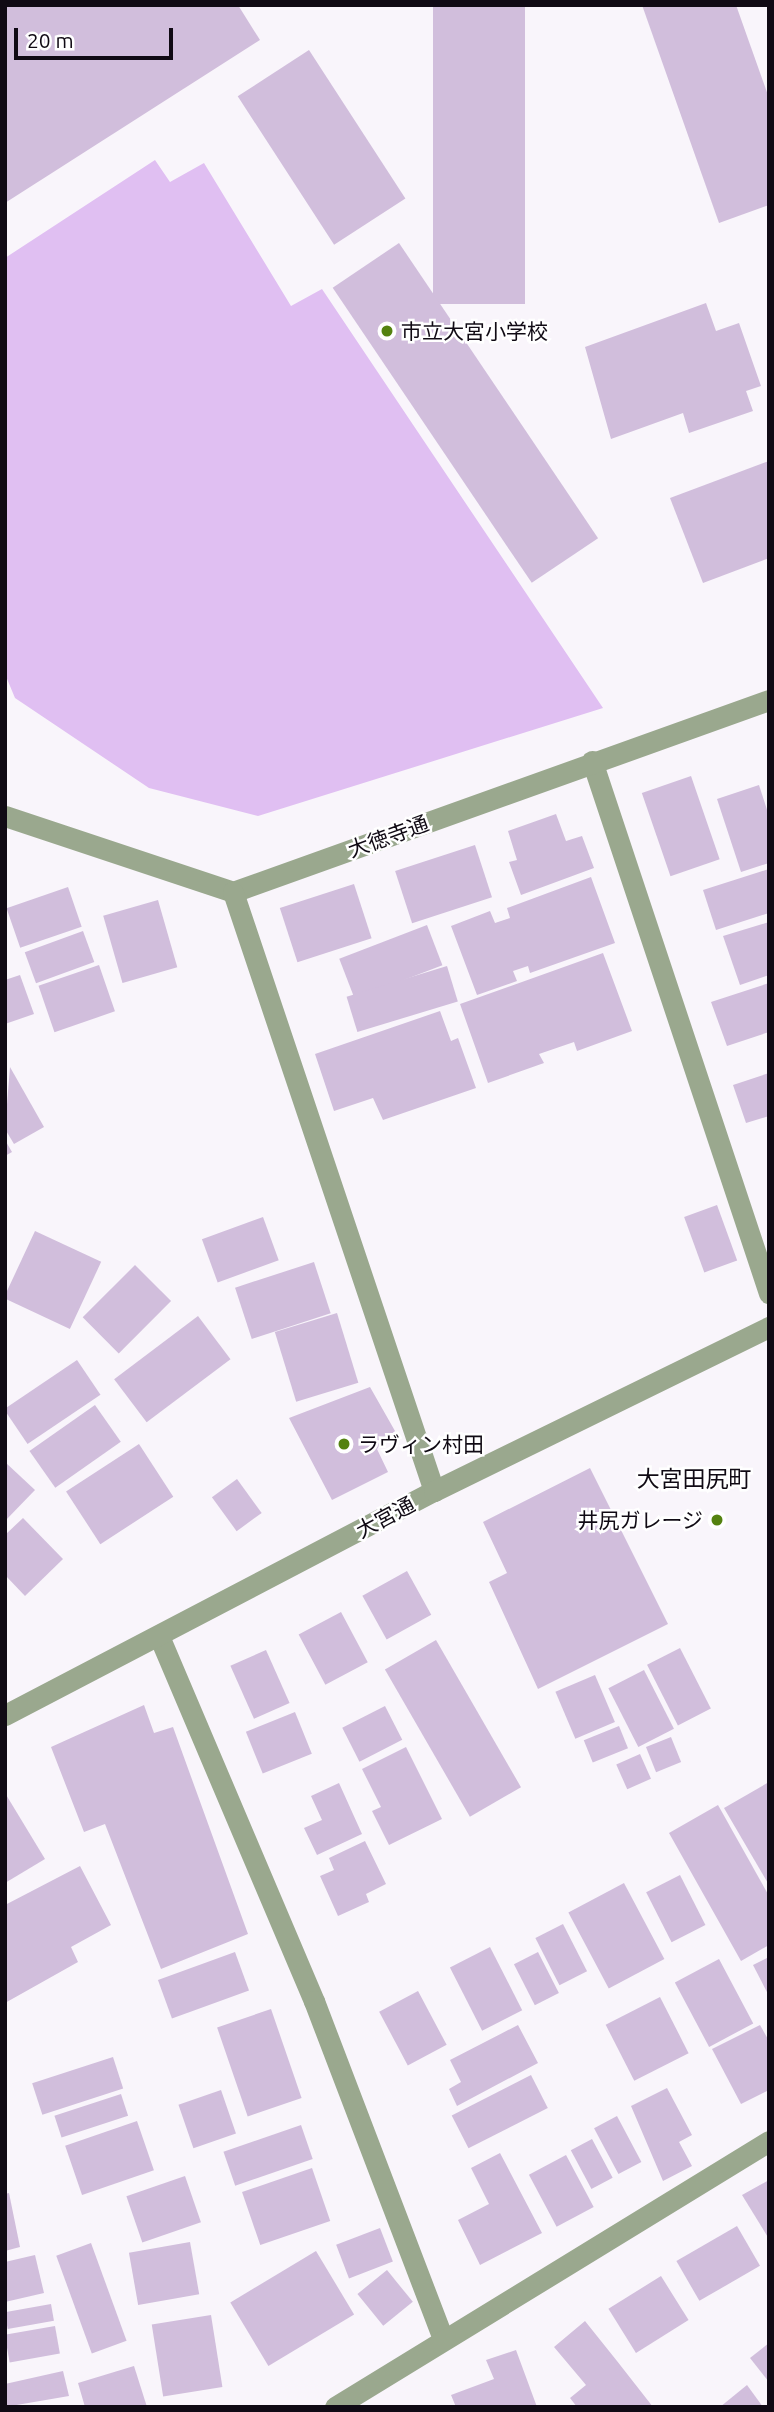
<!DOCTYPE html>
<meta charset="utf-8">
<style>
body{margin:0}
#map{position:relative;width:774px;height:2412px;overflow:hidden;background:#f9f5fb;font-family:Ubuntu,"Noto Sans JP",sans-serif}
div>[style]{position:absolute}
.green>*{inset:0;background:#e0bff2}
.building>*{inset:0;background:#d1bedc;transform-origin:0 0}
.minor>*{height:21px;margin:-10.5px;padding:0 10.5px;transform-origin:10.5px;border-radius:10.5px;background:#9aa88e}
.tertiary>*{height:21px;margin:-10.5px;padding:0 10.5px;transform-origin:10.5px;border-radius:10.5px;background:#9aa88e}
.dots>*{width:19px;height:19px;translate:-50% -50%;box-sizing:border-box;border:4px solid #fff;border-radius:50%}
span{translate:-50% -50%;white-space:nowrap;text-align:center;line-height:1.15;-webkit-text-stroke:5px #fff;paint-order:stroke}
.poi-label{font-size:21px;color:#100a14}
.left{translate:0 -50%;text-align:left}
.right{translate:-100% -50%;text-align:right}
.street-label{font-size:21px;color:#100a14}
.neighbourhood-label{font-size:23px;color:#100a14}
.frame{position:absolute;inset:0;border:7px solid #100a14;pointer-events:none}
.scale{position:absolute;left:14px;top:28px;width:159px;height:32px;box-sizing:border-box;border:4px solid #100a14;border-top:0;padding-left:9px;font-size:21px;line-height:24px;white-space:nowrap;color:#100a14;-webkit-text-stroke:5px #fff;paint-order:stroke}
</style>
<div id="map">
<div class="green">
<i style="clip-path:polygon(155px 160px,170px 182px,204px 163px,291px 306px,322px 289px,603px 708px,258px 816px,149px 788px,15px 698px,5px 674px,5px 258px)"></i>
</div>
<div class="building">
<i style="clip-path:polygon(5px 5px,238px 5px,260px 40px,5px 203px)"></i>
<i style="left:433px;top:5px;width:92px;height:299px"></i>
<i style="clip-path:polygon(642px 5px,736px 5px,769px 98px,769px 205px,719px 223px)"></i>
<i style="left:309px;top:50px;width:177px;height:85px;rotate:57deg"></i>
<i style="left:399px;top:243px;width:356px;height:80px;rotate:56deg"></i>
<i style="clip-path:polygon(706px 303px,716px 331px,739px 323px,761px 386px,746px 391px,753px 411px,689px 433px,683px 413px,611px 439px,585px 347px)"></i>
<i style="clip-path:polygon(769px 461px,769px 558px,703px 583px,670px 498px)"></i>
<i style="left:691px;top:776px;width:88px;height:52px;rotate:71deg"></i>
<i style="clip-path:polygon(759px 785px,769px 816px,769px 863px,741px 872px,717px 799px)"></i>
<i style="clip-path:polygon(556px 814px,566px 841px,582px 836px,594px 868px,521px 895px,509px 862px,517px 860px,508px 831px)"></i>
<i style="left:475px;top:845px;width:55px;height:84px;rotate:72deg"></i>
<i style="clip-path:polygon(769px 869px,769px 913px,716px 930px,703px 890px)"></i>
<i style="clip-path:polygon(591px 877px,615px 943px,530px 973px,528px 966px,513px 971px,517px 981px,477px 995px,451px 926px,490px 911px,495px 923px,510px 918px,507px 908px)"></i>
<i style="left:354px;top:884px;width:57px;height:78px;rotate:72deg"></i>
<i style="left:68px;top:887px;width:42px;height:65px;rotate:71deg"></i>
<i style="left:158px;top:900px;width:70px;height:57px;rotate:74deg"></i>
<i style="clip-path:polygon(769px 922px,769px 975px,740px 985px,723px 936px)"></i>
<i style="left:427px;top:925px;width:43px;height:94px;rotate:69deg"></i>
<i style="left:83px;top:931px;width:33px;height:62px;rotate:70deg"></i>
<i style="clip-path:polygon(603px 953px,632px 1031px,577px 1051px,574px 1042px,539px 1054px,544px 1063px,488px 1083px,460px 1004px)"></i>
<i style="left:99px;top:965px;width:49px;height:64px;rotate:71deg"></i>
<i style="left:447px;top:966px;width:37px;height:105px;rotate:73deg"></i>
<i style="clip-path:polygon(20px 975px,34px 1014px,5px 1024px,5px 980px)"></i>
<i style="clip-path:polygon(769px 983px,769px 1032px,727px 1046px,711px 1002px)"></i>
<i style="clip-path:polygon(440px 1011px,451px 1041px,458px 1038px,476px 1088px,383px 1120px,373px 1098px,334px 1111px,315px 1054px)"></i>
<i style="clip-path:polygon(10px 1067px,44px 1127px,14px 1144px,5px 1129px)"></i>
<i style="clip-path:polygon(769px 1073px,769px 1116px,746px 1123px,733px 1085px)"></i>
<i style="clip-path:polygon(5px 1140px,12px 1152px,5px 1156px)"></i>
<i style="left:717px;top:1205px;width:59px;height:35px;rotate:70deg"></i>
<i style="left:263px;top:1217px;width:46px;height:65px;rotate:70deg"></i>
<i style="left:35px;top:1231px;width:73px;height:74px;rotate:25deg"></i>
<i style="left:314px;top:1262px;width:54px;height:83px;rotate:72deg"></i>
<i style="left:135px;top:1265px;width:51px;height:74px;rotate:45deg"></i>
<i style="left:337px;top:1313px;width:73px;height:65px;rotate:73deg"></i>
<i style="left:198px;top:1316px;width:54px;height:105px;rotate:53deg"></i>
<i style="left:77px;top:1360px;width:42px;height:88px;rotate:56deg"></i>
<i style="clip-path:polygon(370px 1387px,395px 1431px,377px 1449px,388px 1472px,332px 1500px,289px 1418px)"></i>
<i style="left:95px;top:1405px;width:45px;height:80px;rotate:55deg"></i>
<i style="left:139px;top:1444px;width:63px;height:87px;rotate:57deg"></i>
<i style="clip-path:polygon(5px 1462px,35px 1490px,5px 1521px)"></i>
<i style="clip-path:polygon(590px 1468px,668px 1624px,538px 1689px,489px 1582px,507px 1573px,483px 1522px)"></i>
<i style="left:237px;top:1479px;width:42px;height:31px;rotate:54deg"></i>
<i style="clip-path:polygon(23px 1518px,63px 1559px,25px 1596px,5px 1575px,5px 1535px)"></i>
<i style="left:407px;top:1571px;width:50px;height:51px;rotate:61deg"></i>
<i style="left:341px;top:1612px;width:57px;height:48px;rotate:62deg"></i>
<i style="left:436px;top:1640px;width:170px;height:59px;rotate:60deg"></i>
<i style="left:680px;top:1648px;width:68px;height:37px;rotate:63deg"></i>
<i style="left:266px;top:1650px;width:58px;height:39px;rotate:66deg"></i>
<i style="left:644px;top:1670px;width:66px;height:40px;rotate:63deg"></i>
<i style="left:595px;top:1675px;width:51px;height:43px;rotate:67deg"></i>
<i style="clip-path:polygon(144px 1705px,154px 1733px,173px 1727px,248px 1934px,161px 1969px,105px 1824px,84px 1832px,51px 1747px)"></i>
<i style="left:385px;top:1706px;width:38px;height:48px;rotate:63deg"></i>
<i style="left:295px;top:1712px;width:45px;height:53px;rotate:68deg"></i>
<i style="left:619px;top:1726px;width:24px;height:38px;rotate:68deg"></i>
<i style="left:671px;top:1737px;width:27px;height:27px;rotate:68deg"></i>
<i style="clip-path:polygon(406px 1747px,442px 1819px,389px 1845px,372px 1811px,381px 1807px,362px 1769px)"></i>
<i style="left:640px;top:1754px;width:27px;height:26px;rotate:66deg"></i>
<i style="clip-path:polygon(769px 1782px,769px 1885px,724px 1808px)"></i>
<i style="clip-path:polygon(339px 1783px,362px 1834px,317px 1855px,304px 1828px,322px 1820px,311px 1796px)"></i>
<i style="clip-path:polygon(5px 1793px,45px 1859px,5px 1883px)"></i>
<i style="clip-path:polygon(718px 1805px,769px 1896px,769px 1945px,741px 1961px,669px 1833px)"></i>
<i style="clip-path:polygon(365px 1841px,386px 1884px,366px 1894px,369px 1902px,338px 1916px,320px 1876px,334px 1870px,329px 1858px)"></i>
<i style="clip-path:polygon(80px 1866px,111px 1925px,71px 1947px,78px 1962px,5px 2003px,5px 1905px)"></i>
<i style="left:680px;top:1875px;width:56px;height:38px;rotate:63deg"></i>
<i style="left:624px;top:1883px;width:86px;height:63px;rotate:62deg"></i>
<i style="left:563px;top:1924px;width:53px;height:31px;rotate:63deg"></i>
<i style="left:490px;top:1947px;width:71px;height:45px;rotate:63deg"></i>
<i style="left:235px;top:1952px;width:41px;height:82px;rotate:70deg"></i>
<i style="left:538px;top:1952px;width:46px;height:27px;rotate:63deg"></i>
<i style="clip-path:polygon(769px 1957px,769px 1996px,753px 1965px)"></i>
<i style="left:719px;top:1959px;width:73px;height:50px;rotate:62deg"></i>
<i style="left:418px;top:1991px;width:61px;height:44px;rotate:62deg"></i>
<i style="left:660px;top:1997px;width:63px;height:61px;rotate:63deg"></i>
<i style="left:271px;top:2009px;width:94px;height:57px;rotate:71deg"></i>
<i style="clip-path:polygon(518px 2025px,538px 2063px,457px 2106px,449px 2089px,461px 2082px,450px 2060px)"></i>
<i style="clip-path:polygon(760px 2025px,769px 2041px,769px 2090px,741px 2104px,712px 2049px)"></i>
<i style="left:113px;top:2057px;width:33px;height:85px;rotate:72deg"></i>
<i style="left:531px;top:2075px;width:37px;height:89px;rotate:63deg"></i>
<i style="clip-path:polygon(667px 2088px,692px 2135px,679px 2142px,692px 2166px,663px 2181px,631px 2106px)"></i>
<i style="left:221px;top:2090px;width:46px;height:45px;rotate:71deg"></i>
<i style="left:121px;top:2094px;width:23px;height:70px;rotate:72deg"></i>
<i style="left:617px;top:2116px;width:52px;height:26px;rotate:62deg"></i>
<i style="left:137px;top:2121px;width:52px;height:76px;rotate:71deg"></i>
<i style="left:301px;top:2125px;width:36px;height:82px;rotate:71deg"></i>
<i style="left:592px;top:2139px;width:44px;height:24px;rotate:62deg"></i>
<i style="clip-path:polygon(500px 2153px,542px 2233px,480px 2265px,458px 2220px,489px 2204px,471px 2168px)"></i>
<i style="left:566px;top:2155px;width:59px;height:42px;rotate:62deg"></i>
<i style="left:312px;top:2168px;width:56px;height:74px;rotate:71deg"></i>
<i style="left:185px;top:2176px;width:49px;height:62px;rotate:71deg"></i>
<i style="clip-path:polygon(769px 2180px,769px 2239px,742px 2195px)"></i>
<i style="clip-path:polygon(9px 2193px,20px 2247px,5px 2251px,5px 2194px)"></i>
<i style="left:737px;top:2226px;width:46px;height:70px;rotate:60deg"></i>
<i style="left:380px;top:2228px;width:36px;height:47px;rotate:69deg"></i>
<i style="left:190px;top:2242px;width:53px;height:62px;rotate:80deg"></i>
<i style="left:91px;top:2243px;width:104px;height:37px;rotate:70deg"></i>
<i style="left:316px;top:2251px;width:74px;height:100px;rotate:59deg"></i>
<i style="clip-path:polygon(35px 2255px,44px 2293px,5px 2302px,5px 2262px)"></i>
<i style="left:387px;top:2270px;width:41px;height:38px;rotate:51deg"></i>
<i style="left:661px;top:2276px;width:52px;height:62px;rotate:58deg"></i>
<i style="left:51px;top:2304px;width:17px;height:47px;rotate:80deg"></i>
<i style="left:211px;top:2315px;width:73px;height:60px;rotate:81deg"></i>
<i style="clip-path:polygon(585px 2321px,617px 2361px,653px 2407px,577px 2407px,570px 2398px,586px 2385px,554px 2347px)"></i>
<i style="left:55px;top:2326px;width:28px;height:51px;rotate:80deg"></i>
<i style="clip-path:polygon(769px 2343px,769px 2382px,750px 2358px)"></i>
<i style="clip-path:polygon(516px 2350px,537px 2407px,456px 2407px,451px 2395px,494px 2379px,486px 2360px)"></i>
<i style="clip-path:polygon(134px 2366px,147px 2407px,85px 2407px,78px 2383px)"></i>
<i style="clip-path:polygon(63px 2371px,69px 2396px,5px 2407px,5px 2384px)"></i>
<i style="clip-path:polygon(747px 2385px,763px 2407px,720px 2407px)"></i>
</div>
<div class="minor">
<i style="left:592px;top:761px;width:561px;rotate:71.6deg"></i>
<i style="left:5px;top:816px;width:240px;rotate:18.4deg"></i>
<i style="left:233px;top:892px;width:569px;rotate:-19.71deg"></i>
<i style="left:233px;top:892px;width:632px;rotate:71.45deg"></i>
<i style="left:159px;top:1636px;width:397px;rotate:67deg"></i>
<i style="left:314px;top:2001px;width:360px;rotate:69.1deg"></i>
<i style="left:335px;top:2407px;width:509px;rotate:-31.5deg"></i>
</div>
<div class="tertiary">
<i style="left:5px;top:1715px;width:484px;rotate:-27.6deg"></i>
<i style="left:434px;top:1491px;width:373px;rotate:-26.1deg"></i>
</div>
<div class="dots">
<i style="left:387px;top:331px;background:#548210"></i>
<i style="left:344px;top:1444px;background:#548210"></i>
<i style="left:717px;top:1520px;background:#548210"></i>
</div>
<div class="poi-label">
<span class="left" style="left:401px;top:331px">市立大宮小学校</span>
<span class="left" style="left:358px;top:1444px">ラヴィン村田</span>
<span class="right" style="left:703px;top:1520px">井尻ガレージ</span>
</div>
<div class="street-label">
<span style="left:388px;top:836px;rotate:-20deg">大徳寺通</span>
<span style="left:385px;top:1517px;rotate:-28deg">大宮通</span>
</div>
<div class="neighbourhood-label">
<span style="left:694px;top:1479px">大宮田尻町</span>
</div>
<div class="frame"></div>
<div class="scale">20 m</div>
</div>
